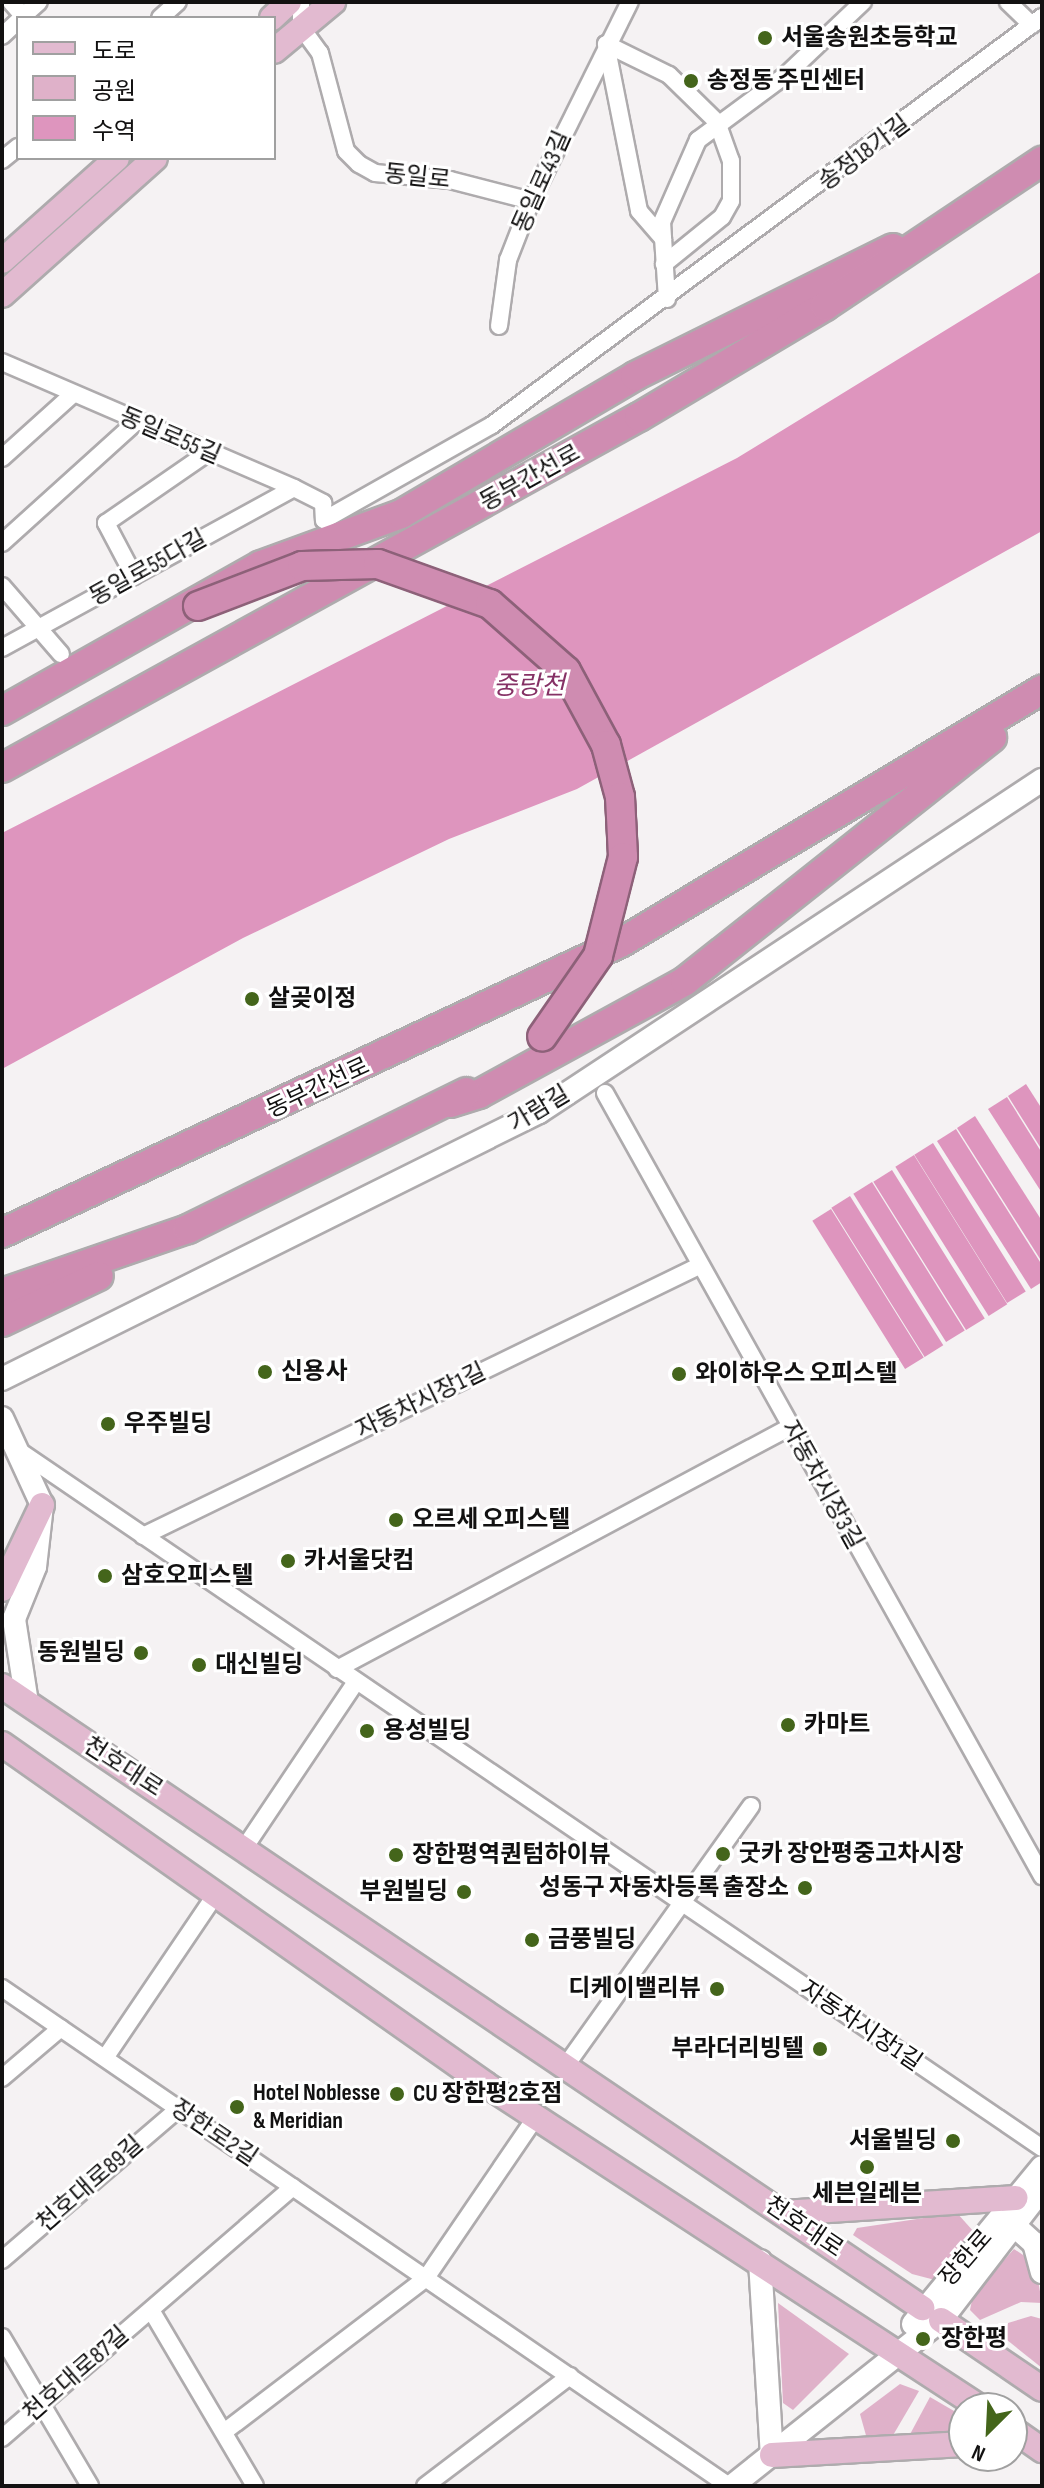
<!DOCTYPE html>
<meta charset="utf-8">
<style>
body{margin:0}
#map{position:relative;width:1044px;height:2488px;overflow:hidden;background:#f5f2f3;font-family:"Sofia Sans Condensed","Noto Sans KR",sans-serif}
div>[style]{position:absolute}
.green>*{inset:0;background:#dfb1c9}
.water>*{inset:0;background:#de95be;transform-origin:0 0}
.roads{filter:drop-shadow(2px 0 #aeabad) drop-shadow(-2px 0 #aeabad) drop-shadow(0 2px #aeabad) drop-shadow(0 -2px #aeabad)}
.street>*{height:16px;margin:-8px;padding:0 8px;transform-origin:8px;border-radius:8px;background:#fff}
.secondary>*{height:22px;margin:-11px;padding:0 11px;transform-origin:11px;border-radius:11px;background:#fff}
.primary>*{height:24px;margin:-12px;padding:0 12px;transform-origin:12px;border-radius:12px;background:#e2bad0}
.highway>*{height:28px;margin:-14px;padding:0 14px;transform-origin:14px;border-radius:14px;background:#cf8cb1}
.bridges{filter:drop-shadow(2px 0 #8d6179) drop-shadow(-2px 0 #8d6179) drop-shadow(0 2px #8d6179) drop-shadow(0 -2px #8d6179)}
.highway-bridge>*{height:28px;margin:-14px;padding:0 14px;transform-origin:14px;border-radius:14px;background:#cf8cb1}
.dots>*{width:22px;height:22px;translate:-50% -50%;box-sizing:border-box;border:4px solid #fff;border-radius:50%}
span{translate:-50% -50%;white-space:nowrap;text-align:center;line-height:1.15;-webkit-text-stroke:6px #fff;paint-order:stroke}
.poi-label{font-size:24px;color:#121111;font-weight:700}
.left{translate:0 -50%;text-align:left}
.right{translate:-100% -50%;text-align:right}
.street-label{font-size:24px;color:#121111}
.water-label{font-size:26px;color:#853165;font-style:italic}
.frame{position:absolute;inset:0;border:4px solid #121111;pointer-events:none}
.legend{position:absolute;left:16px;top:16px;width:260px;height:144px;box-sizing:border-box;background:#fff;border:2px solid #a0a0a0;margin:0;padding:10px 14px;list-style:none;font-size:24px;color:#121111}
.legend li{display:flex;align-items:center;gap:16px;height:40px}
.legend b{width:40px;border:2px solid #a0a0a0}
.north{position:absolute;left:948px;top:2392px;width:80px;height:80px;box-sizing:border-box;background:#fff;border:2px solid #a0a0a0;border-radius:50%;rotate:204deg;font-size:22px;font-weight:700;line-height:32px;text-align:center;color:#121111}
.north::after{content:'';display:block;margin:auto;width:28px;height:36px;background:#44651b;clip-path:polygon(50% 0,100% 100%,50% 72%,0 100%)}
</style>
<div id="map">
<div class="green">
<i style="clip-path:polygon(957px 2213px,974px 2232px,935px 2280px,912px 2274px,853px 2235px,857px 2228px)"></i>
<i style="clip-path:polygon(1014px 2249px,1035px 2263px,1042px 2303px,1021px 2302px,980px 2320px,970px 2310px,973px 2295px)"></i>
<i style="clip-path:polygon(778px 2303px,849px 2354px,793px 2410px,783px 2403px)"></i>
<i style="clip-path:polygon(1031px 2316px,1042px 2319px,1042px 2368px,1002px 2336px,1008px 2323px)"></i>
<i style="clip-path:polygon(900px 2384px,919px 2391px,892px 2437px,867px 2439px,860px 2414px)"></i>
<i style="clip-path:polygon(930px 2397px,954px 2411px,954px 2434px,908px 2438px)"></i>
</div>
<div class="water">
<i style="clip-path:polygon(1042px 271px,1042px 531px,577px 789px,449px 839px,243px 938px,2px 1069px,2px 833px,737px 458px)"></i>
<i style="clip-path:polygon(1026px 1084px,1042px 1109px,1042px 1150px,1008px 1096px)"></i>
<i style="clip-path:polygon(1007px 1097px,1042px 1153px,1042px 1193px,988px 1109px)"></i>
<i style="clip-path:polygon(975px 1116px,1042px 1221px,1042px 1262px,957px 1128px)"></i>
<i style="clip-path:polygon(956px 1129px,1042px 1265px,1042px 1282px,1031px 1289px,937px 1141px)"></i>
<i style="left:933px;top:1143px;width:175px;height:22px;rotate:58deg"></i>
<i style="left:914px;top:1155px;width:176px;height:22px;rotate:58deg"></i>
<i style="left:892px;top:1170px;width:175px;height:22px;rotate:58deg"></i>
<i style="left:872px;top:1182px;width:175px;height:22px;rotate:58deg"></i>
<i style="left:850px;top:1196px;width:176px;height:22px;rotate:58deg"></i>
<i style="left:831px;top:1209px;width:175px;height:22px;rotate:58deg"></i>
</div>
<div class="roads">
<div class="street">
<i style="left:11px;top:2px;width:21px;rotate:49deg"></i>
<i style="left:301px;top:2px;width:25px;rotate:90deg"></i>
<i style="left:301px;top:27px;width:32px;rotate:54deg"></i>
<i style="left:320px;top:53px;width:101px;rotate:75.1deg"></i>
<i style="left:346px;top:151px;width:18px;rotate:45deg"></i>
<i style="left:359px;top:164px;width:18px;rotate:29deg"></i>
<i style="left:375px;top:173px;width:75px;rotate:5.3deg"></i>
<i style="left:450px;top:180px;width:84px;rotate:14.5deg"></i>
<i style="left:1008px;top:2px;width:33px;rotate:44deg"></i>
<i style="left:21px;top:18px;width:24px;rotate:-42deg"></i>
<i style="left:160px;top:18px;width:24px;rotate:-42deg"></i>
<i style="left:2px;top:36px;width:22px;rotate:-43deg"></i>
<i style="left:606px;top:44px;width:70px;rotate:26.2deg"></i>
<i style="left:669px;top:75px;width:67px;rotate:44.4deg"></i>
<i style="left:717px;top:122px;width:41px;rotate:70.3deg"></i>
<i style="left:731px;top:161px;width:40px;rotate:90deg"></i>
<i style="left:731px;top:201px;width:18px;rotate:119deg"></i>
<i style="left:722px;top:217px;width:75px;rotate:141deg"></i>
<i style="left:606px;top:44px;width:170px;rotate:78.8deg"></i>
<i style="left:639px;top:211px;width:37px;rotate:49deg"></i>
<i style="left:2px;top:160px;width:21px;rotate:-39deg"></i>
<i style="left:667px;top:299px;width:77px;rotate:-93.7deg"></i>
<i style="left:662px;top:222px;width:90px;rotate:-66.3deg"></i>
<i style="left:698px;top:140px;width:109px;rotate:-36.5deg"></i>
<i style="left:786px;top:75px;width:106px;rotate:-43.5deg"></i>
<i style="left:499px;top:326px;width:67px;rotate:-82.2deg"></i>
<i style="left:508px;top:260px;width:63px;rotate:-68.7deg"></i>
<i style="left:531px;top:201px;width:222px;rotate:-63.6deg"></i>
<i style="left:2px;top:362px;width:318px;rotate:23.3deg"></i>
<i style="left:294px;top:488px;width:33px;rotate:27deg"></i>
<i style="left:323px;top:503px;width:17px;rotate:87deg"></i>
<i style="left:324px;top:520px;width:193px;rotate:-29.5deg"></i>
<i style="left:492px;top:425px;width:685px;rotate:-36.57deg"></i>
<i style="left:2px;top:458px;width:96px;rotate:-42deg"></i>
<i style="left:2px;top:543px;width:181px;rotate:-42.1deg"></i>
<i style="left:134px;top:576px;width:60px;rotate:-117.8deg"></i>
<i style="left:106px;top:523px;width:125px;rotate:-34.6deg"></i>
<i style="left:2px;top:586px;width:90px;rotate:49.1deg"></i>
<i style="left:2px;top:648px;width:333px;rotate:-28.7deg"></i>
<i style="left:605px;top:1093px;width:897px;rotate:60.83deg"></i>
<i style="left:18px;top:1450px;width:1239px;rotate:34.28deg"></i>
<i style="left:143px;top:1536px;width:618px;rotate:-25.9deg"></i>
<i style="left:337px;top:1669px;width:514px;rotate:-28.11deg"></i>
<i style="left:245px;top:1847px;width:199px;rotate:-56.1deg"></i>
<i style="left:2px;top:1988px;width:881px;rotate:34.41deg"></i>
<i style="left:105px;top:2058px;width:194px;rotate:-55.9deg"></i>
<i style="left:567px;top:2064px;width:317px;rotate:-54.5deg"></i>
<i style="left:2px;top:2078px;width:77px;rotate:-40.3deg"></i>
<i style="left:2px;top:2260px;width:232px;rotate:-40.6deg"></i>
<i style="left:151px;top:2310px;width:204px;rotate:59.4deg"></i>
<i style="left:2px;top:2337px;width:173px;rotate:59.4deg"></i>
<i style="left:224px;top:2432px;width:254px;rotate:-37.3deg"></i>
<i style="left:426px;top:2278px;width:195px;rotate:-55.7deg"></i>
<i style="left:2px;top:2438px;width:384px;rotate:-40.8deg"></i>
<i style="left:425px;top:2486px;width:182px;rotate:-37.2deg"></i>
</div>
<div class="secondary">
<i style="left:2px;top:1379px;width:600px;rotate:-26.44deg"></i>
<i style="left:539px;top:1112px;width:603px;rotate:-33.43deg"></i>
<i style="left:2px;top:1418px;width:96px;rotate:65.3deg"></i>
<i style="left:42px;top:1505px;width:62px;rotate:96.4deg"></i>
<i style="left:35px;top:1567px;width:56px;rotate:112deg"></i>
<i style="left:14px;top:1619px;width:85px;rotate:81.2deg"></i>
<i style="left:1007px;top:2219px;width:36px;rotate:42deg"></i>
<i style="left:1034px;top:2243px;width:30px;rotate:75deg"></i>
<i style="left:760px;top:2261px;width:194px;rotate:86.5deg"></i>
<i style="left:913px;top:2324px;width:203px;rotate:-50.6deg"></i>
<i style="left:732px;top:2486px;width:267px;rotate:-38.5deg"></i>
<i style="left:941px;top:2320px;width:165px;rotate:-52.4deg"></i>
</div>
<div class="primary">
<i style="left:272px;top:18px;width:23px;rotate:-43deg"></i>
<i style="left:274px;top:51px;width:77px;rotate:-39.7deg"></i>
<i style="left:2px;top:261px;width:154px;rotate:-41.8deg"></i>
<i style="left:2px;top:295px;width:205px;rotate:-41.8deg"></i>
<i style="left:2px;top:1589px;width:93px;rotate:-64.5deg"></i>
<i style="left:2px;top:1686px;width:1111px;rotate:34.06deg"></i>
<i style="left:2px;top:1744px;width:591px;rotate:35.14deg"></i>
<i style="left:485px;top:2084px;width:592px;rotate:33.15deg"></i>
<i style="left:783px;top:2213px;width:233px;rotate:-3.7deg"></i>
<i style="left:941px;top:2320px;width:122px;rotate:34.3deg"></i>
<i style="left:1012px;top:2429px;width:37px;rotate:35deg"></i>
<i style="left:772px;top:2455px;width:192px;rotate:-3.3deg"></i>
</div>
<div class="highway">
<i style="left:2px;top:711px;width:297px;rotate:-29.4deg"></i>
<i style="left:261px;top:565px;width:149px;rotate:-20deg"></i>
<i style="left:401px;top:514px;width:272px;rotate:-30.5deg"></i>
<i style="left:635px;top:376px;width:288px;rotate:-26.4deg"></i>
<i style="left:2px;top:768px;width:727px;rotate:-28.86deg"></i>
<i style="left:639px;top:417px;width:217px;rotate:-30.8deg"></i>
<i style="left:825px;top:306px;width:261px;rotate:-33.8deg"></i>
<i style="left:450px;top:1103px;width:30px;rotate:-17deg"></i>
<i style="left:479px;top:1094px;width:235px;rotate:-28.7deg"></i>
<i style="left:685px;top:981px;width:392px;rotate:-38.4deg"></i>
<i style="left:2px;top:1233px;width:685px;rotate:-25.14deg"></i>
<i style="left:622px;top:942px;width:490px;rotate:-31deg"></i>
<i style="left:2px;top:1293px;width:197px;rotate:-19deg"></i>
<i style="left:188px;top:1229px;width:310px;rotate:-26.2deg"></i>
<i style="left:2px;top:1322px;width:107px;rotate:-25.4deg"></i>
</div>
</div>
<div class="bridges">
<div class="highway-bridge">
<i style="left:198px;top:606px;width:111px;rotate:-21deg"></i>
<i style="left:302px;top:566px;width:76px;rotate:-1.5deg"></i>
<i style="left:378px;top:564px;width:119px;rotate:19.7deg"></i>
<i style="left:490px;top:604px;width:101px;rotate:41.4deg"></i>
<i style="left:566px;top:671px;width:84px;rotate:61.6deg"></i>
<i style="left:606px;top:745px;width:54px;rotate:74.9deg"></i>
<i style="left:620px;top:797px;width:60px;rotate:87.1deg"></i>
<i style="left:623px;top:857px;width:102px;rotate:104.2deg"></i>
<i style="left:598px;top:956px;width:98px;rotate:124.7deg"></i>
</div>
</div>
<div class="dots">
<i style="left:765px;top:38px;background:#44651b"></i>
<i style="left:691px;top:81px;background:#44651b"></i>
<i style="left:252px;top:999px;background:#44651b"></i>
<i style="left:265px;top:1372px;background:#44651b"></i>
<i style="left:679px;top:1374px;background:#44651b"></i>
<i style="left:108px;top:1424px;background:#44651b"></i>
<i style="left:396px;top:1520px;background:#44651b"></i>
<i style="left:288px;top:1561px;background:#44651b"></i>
<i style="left:105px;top:1576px;background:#44651b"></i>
<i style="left:141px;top:1653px;background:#44651b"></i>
<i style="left:199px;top:1665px;background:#44651b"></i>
<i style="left:788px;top:1725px;background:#44651b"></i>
<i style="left:367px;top:1731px;background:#44651b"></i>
<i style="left:723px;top:1854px;background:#44651b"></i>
<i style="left:396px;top:1855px;background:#44651b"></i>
<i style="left:805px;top:1888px;background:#44651b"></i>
<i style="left:464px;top:1892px;background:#44651b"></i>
<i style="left:532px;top:1940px;background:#44651b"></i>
<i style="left:717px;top:1989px;background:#44651b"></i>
<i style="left:820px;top:2049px;background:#44651b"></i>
<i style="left:397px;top:2094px;background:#44651b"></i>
<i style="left:237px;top:2107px;background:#44651b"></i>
<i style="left:953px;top:2141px;background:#44651b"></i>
<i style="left:867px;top:2167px;background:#44651b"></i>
<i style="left:923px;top:2339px;background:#44651b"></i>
</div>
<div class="poi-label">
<span class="left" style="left:781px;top:38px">서울송원초등학교</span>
<span class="left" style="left:707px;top:81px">송정동 주민센터</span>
<span class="left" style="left:268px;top:999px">살곶이정</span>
<span class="left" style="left:281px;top:1372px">신용사</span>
<span class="left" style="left:695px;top:1374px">와이하우스 오피스텔</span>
<span class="left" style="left:124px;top:1424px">우주빌딩</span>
<span class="left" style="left:412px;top:1520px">오르세 오피스텔</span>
<span class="left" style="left:304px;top:1561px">카서울닷컴</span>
<span class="left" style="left:121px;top:1576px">삼호오피스텔</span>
<span class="right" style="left:125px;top:1653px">동원빌딩</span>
<span class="left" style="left:215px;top:1665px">대신빌딩</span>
<span class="left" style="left:804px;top:1725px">카마트</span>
<span class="left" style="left:383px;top:1731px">용성빌딩</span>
<span class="left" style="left:739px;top:1854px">굿카 장안평중고차시장</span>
<span class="left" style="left:412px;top:1855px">장한평역퀀텀하이뷰</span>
<span class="right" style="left:789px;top:1888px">성동구 자동차등록 출장소</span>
<span class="right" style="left:448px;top:1892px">부원빌딩</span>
<span class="left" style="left:548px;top:1940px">금풍빌딩</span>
<span class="right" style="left:701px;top:1989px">디케이밸리뷰</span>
<span class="right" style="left:804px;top:2049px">부라더리빙텔</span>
<span class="left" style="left:253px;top:2107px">Hotel Noblesse<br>&amp; Meridian</span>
<span class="left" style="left:413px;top:2094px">CU 장한평2호점</span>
<span class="right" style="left:937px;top:2141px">서울빌딩</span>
<span style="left:867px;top:2194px">세븐일레븐</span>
<span class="left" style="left:941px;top:2339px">장한평</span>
</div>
<div class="street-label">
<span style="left:864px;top:153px;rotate:-37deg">송정18가길</span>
<span style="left:417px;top:177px;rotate:6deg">동일로</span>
<span style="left:542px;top:182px;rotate:-66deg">동일로43길</span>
<span style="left:170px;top:436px;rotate:23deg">동일로55길</span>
<span style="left:530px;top:478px;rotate:-29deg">동부간선로</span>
<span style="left:148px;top:568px;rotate:-29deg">동일로55다길</span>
<span style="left:318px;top:1088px;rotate:-25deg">동부간선로</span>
<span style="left:539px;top:1109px;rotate:-31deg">가람길</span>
<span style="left:421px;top:1401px;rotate:-26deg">자동차시장1길</span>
<span style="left:822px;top:1485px;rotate:61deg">자동차시장3길</span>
<span style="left:123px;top:1767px;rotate:33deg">천호대로</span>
<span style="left:861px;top:2026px;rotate:34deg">자동차시장1길</span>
<span style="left:214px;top:2133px;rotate:34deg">장한로2길</span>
<span style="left:90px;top:2184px;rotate:-41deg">천호대로89길</span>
<span style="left:804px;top:2227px;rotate:34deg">천호대로</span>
<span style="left:966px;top:2258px;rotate:-49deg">장한로</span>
<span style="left:76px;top:2374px;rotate:-41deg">천호대로87길</span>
</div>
<div class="water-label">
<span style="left:529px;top:687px">중랑천</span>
</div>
<div class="frame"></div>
<ul class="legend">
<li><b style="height:10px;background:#e2bad0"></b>도로</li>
<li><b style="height:22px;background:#dfb1c9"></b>공원</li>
<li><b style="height:22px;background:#de95be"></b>수역</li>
</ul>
<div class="north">N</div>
</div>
